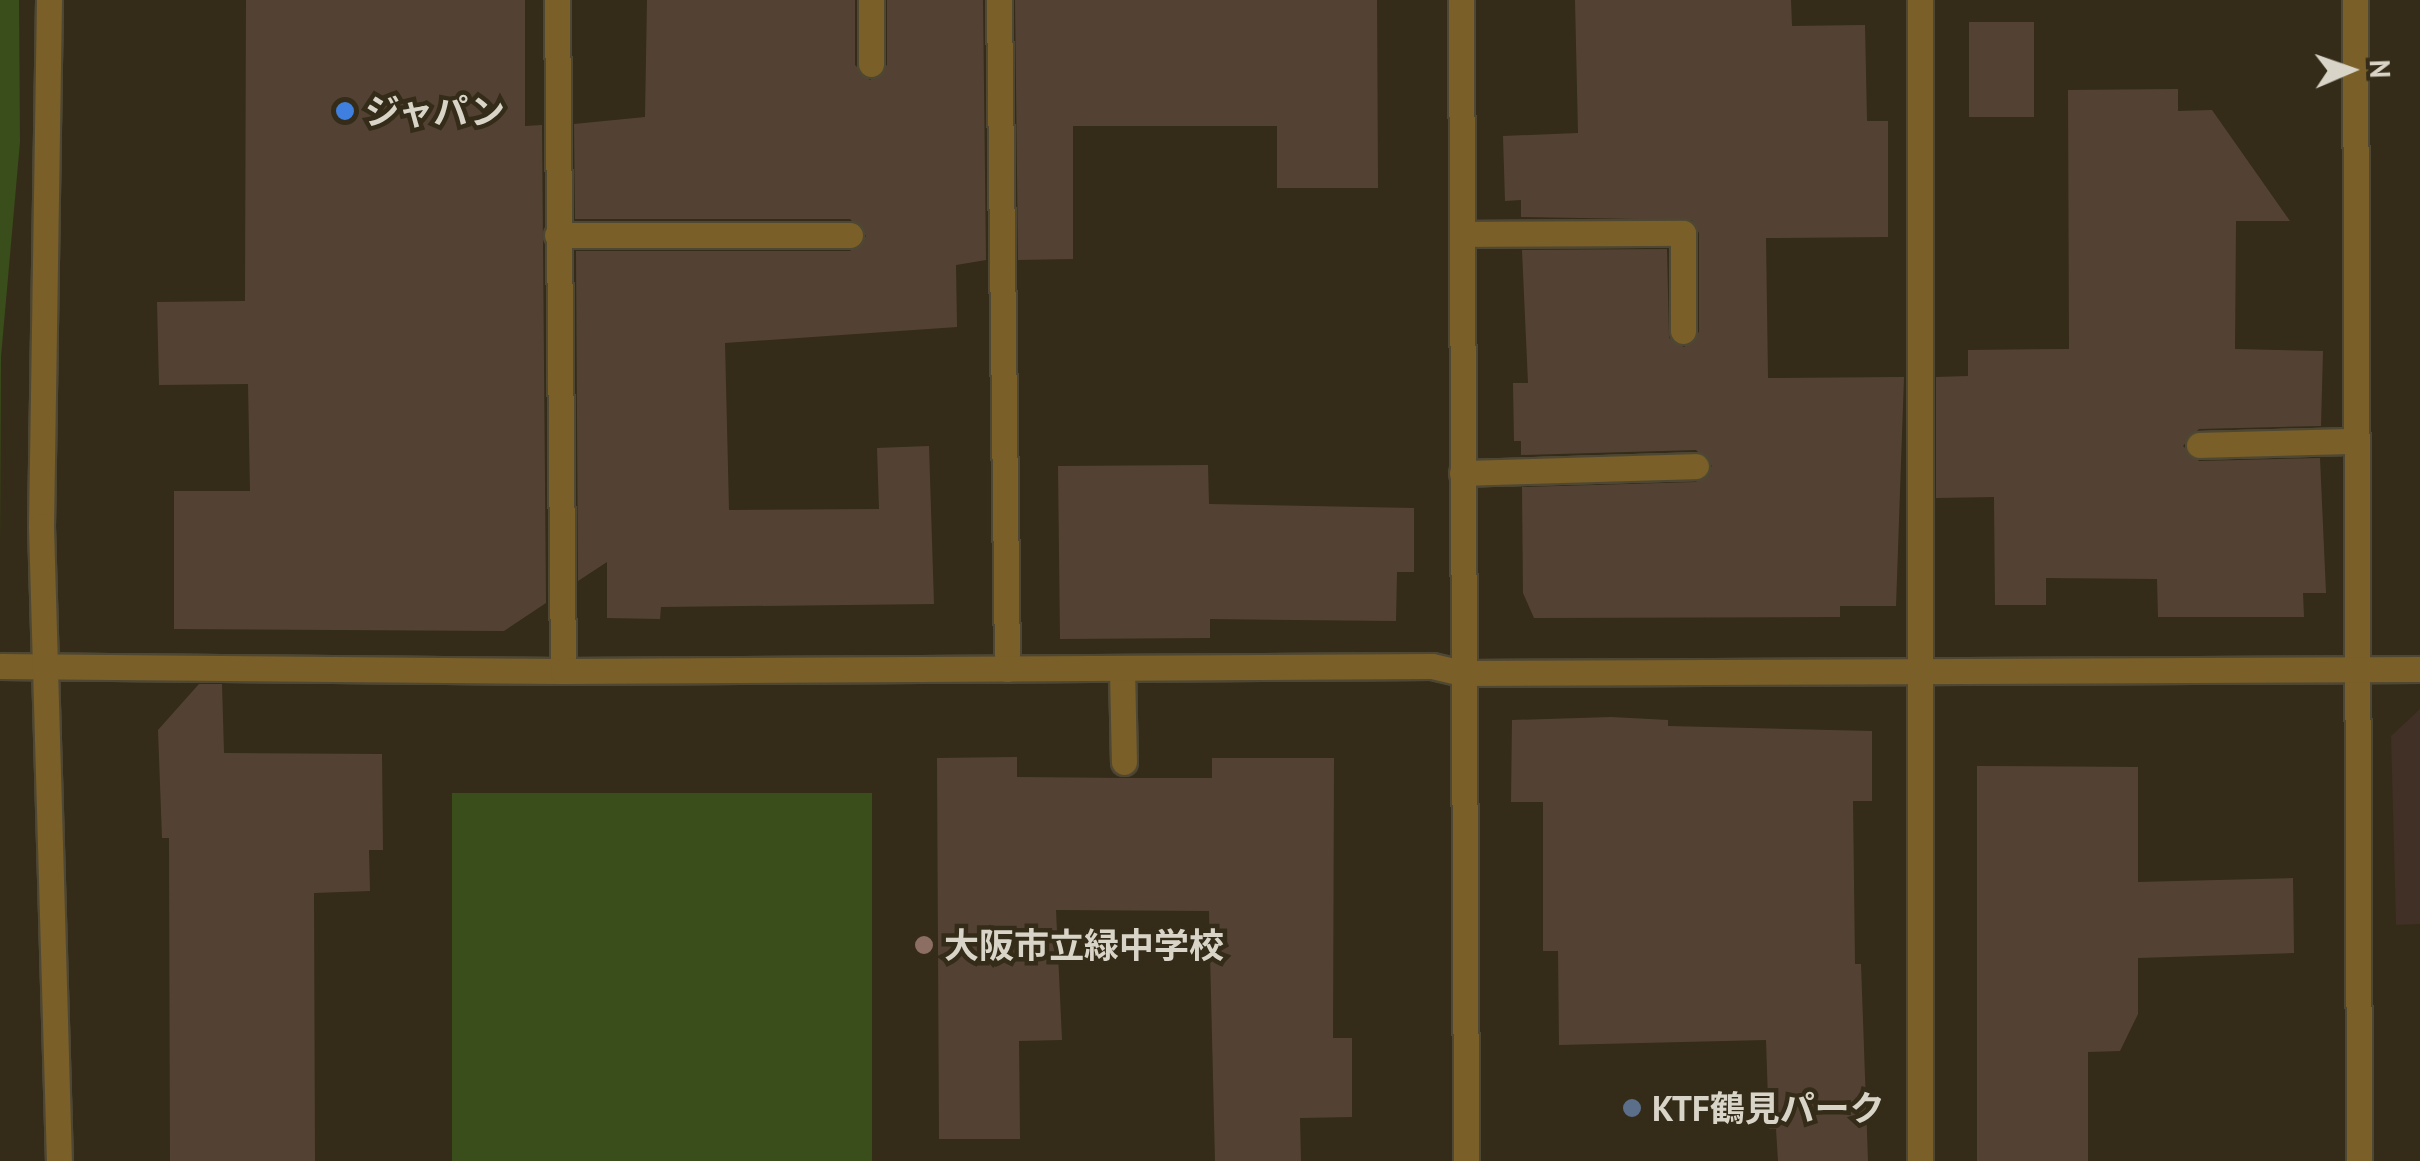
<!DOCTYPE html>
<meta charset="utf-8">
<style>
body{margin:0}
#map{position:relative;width:2420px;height:1161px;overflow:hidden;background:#342c18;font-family:"PT Sans","Noto Sans JP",sans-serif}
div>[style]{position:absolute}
.industrial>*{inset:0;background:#403025}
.green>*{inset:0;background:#394e1a;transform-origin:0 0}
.building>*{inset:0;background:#534233;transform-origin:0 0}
.roads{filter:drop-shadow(2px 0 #4e4734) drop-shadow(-2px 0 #4e4734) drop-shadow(0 2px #4e4734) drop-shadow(0 -2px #4e4734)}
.service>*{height:25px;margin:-12.5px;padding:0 12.5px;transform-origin:12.5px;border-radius:12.5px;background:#7a5f28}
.minor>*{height:25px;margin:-12.5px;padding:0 12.5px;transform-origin:12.5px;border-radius:12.5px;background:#7a5f28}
.tertiary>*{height:25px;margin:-12.5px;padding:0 12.5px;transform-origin:12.5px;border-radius:12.5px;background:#7a5f28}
.dots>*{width:28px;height:28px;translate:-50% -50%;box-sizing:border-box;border:5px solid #342c18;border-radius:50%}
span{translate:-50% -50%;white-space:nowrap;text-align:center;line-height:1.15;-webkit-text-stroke:9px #342c18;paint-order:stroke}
.poi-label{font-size:35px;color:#d9d4c8;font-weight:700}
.left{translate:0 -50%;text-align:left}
.north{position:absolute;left:2300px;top:20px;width:100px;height:100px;-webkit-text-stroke:8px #342c18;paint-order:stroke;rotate:88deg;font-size:28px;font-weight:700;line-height:40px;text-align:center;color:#d9d4c8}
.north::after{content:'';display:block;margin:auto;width:35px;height:45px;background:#d9d4c8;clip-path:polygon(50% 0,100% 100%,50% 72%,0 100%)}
</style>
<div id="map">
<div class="industrial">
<i style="clip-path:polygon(2420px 709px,2420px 924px,2396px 925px,2391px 736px)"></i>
</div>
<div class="green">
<i style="clip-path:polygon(0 0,19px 0,20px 142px,1px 357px,0 548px)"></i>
<i style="left:872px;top:793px;width:368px;height:420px;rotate:90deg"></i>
</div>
<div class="building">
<i style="clip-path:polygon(246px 0,525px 0,525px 126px,542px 125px,546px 603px,504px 631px,174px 629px,174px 491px,250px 491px,248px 384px,159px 385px,157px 302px,245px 301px)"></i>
<i style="clip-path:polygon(647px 0,855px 0,855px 65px,870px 80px,887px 65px,887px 0,983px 0,986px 260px,956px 265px,957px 327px,725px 343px,729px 510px,879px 509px,877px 448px,929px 446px,934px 604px,661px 607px,660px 619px,607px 618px,607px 562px,578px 581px,576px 251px,850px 251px,866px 236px,850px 219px,575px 219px,574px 124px,645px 117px)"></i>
<i style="clip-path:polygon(1015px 0,1377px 0,1378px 188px,1277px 188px,1277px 126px,1073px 126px,1073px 259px,1018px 260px)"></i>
<i style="clip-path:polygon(1575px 0,1791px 0,1792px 26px,1865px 25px,1867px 121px,1888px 121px,1888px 237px,1766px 238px,1768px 378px,1904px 377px,1896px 606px,1840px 606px,1840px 617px,1534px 618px,1523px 593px,1522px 487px,1696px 482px,1712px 466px,1696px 450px,1521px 455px,1521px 441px,1514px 441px,1513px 383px,1528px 383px,1522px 250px,1667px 249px,1669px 338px,1684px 347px,1699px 332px,1699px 233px,1692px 220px,1521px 217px,1521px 200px,1505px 201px,1503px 136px,1578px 133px)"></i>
<i style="left:1969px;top:22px;width:65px;height:95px"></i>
<i style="clip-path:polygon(2178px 89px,2178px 111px,2212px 110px,2290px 221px,2236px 221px,2235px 349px,2323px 351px,2321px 426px,2199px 429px,2183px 446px,2199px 461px,2320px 458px,2326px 593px,2303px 593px,2304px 617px,2158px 617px,2157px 579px,2046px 578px,2046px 605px,1995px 605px,1994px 497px,1936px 498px,1936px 377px,1968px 376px,1968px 350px,2069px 349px,2068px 90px)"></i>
<i style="clip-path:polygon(1208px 465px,1209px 504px,1414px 508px,1414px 572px,1397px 572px,1396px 621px,1210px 619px,1210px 638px,1060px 639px,1058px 466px)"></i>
<i style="clip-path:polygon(199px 684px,222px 684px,224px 753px,382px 754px,383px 850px,369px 850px,370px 891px,314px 893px,315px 1161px,170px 1161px,169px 838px,162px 838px,158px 730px)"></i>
<i style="clip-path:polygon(1611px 717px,1668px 720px,1668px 726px,1872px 731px,1872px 801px,1853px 801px,1855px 964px,1861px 964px,1868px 1161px,1778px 1161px,1776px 1129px,1769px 1129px,1766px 1040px,1559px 1045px,1558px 951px,1543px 951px,1543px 802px,1511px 802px,1512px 720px)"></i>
<i style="clip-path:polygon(1017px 757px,1017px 777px,1123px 778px,1212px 778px,1212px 758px,1334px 758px,1333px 1038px,1352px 1038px,1352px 1117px,1300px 1118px,1301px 1161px,1215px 1161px,1209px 911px,1056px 910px,1062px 1040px,1019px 1041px,1020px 1139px,939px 1139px,937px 758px)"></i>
<i style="clip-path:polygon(1977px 766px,2138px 767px,2138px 882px,2293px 878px,2294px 953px,2138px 958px,2138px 1014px,2120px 1051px,2088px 1052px,2088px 1161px,1977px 1161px)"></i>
</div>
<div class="roads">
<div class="service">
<i style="left:871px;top:0;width:64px;rotate:90deg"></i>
<i style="left:1462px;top:234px;width:221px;rotate:-0.3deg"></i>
<i style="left:1683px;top:233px;width:98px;rotate:90deg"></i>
<i style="left:557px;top:235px;width:293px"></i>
<i style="left:2199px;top:445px;width:157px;rotate:-1.5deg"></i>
<i style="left:1122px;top:669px;width:93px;rotate:88.8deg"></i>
</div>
<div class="minor">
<i style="left:557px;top:0;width:671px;rotate:89.49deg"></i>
<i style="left:999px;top:0;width:669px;rotate:89.31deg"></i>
<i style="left:2355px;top:0;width:1161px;rotate:89.8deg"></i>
<i style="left:1462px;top:473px;width:234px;rotate:-1.7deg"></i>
<i style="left:0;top:666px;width:563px;rotate:0.51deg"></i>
<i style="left:563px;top:671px;width:869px;rotate:-0.33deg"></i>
<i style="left:1432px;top:666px;width:32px;rotate:13deg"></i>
<i style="left:1463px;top:673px;width:957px;rotate:-0.24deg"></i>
<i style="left:1920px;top:1161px;width:1161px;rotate:-90deg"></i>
</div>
<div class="tertiary">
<i style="left:49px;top:0;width:526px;rotate:90.87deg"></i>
<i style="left:41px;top:526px;width:635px;rotate:88.38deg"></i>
<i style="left:1461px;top:0;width:1161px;rotate:89.75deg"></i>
</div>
</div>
<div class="dots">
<i style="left:345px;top:111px;background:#3f7fe0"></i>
<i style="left:924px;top:945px;background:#8d6e63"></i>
<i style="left:1632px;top:1108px;background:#5c6f8a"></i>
</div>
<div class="poi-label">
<span class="left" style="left:365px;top:111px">ジャパン</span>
<span class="left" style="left:944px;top:945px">大阪市立緑中学校</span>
<span class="left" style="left:1652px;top:1108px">KTF鶴見パーク</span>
</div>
<div class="north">N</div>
</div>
